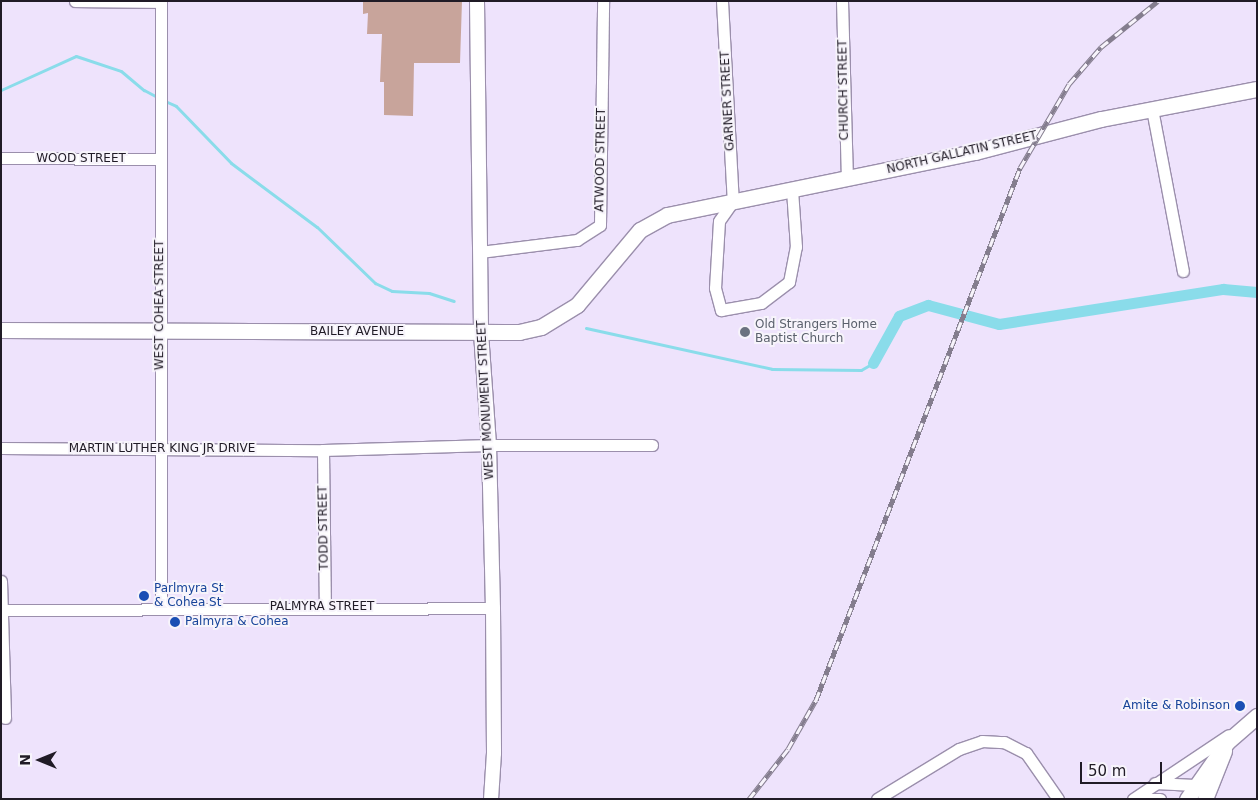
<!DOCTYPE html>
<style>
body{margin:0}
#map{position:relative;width:1258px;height:800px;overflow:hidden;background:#eee3fc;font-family:"DejaVu Sans",sans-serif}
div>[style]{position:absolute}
.stream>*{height:3px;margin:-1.5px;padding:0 1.5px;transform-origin:1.5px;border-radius:1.5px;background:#8adcea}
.canal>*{height:11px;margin:-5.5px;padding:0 5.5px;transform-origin:5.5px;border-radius:5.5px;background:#8adcea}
.building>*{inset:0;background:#c8a49b}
.roads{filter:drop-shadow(1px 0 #9b8fac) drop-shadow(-1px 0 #9b8fac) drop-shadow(0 1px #9b8fac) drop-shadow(0 -1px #9b8fac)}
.minor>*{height:11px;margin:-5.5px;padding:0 5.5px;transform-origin:5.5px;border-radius:5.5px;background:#fff}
.tertiary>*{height:14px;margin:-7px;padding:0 7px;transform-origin:7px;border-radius:7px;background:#fff}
.secondary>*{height:15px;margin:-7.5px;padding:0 7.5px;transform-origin:7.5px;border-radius:7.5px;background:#fff}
.rail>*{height:5px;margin-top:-2.5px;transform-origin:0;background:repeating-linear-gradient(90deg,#f7f4fb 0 9px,#847d8e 0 18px);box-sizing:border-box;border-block:1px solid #847d8e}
.dots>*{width:14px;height:14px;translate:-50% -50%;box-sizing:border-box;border:2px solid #f7f4fb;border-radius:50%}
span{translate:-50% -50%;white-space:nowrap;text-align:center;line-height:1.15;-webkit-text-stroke:4px #f7f4fb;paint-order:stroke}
.street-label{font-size:12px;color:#201b26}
.worship-label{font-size:12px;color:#5b616d}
.left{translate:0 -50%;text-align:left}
.transit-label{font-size:12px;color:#164399}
.right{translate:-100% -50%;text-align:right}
.frame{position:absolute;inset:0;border:2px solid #201b26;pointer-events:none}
.north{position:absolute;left:15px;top:735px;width:50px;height:50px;-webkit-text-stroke:4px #f7f4fb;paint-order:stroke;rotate:270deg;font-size:14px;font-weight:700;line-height:20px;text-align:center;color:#201b26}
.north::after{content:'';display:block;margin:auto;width:18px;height:22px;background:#201b26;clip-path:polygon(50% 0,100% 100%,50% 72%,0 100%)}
.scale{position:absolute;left:1080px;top:762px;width:82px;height:22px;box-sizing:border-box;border:2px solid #201b26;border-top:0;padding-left:6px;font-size:15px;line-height:18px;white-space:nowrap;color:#201b26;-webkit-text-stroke:4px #f7f4fb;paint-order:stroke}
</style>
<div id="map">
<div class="stream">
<i style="left:1px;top:90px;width:82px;rotate:-24.4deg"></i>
<i style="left:76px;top:56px;width:47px;rotate:18.4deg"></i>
<i style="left:121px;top:71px;width:30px;rotate:40deg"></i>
<i style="left:144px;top:90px;width:17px;rotate:28deg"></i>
<i style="left:165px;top:101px;width:12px;rotate:24deg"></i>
<i style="left:176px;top:106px;width:79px;rotate:46deg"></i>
<i style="left:231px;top:163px;width:107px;rotate:36.7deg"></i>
<i style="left:317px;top:227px;width:81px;rotate:44deg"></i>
<i style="left:375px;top:283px;width:19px;rotate:25deg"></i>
<i style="left:392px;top:291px;width:37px;rotate:3deg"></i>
<i style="left:429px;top:293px;width:26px;rotate:18deg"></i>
<i style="left:586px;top:328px;width:190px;rotate:12.4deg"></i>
<i style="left:772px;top:369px;width:89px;rotate:0.6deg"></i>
<i style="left:861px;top:370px;width:14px;rotate:-30deg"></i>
</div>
<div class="canal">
<i style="left:873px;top:363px;width:54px;rotate:-61deg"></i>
<i style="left:899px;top:316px;width:31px;rotate:-21deg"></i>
<i style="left:928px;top:305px;width:73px;rotate:15deg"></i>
<i style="left:999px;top:324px;width:227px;rotate:-8.9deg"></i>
<i style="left:1223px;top:289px;width:34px;rotate:5deg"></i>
</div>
<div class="building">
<i style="clip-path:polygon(363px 1px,462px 1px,460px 63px,414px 63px,413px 116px,384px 115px,384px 82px,380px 82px,382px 34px,367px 34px,368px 13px,363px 14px)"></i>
</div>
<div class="roads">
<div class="minor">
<i style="left:75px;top:1px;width:86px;rotate:0.7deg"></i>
<i style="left:722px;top:1px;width:200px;rotate:86.9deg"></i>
<i style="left:733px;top:201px;width:24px;rotate:125deg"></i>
<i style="left:719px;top:221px;width:67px;rotate:93.4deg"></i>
<i style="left:715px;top:288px;width:23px;rotate:75deg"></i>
<i style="left:721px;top:310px;width:41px;rotate:-9.9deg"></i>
<i style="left:761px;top:303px;width:35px;rotate:-37deg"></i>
<i style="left:789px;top:282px;width:36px;rotate:-79deg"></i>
<i style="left:796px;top:247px;width:57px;rotate:-94deg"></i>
<i style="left:842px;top:1px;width:177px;rotate:88.4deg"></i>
<i style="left:1152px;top:109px;width:165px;rotate:79.2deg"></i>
<i style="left:1px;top:158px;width:159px;rotate:0.4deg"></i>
<i style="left:480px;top:252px;width:98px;rotate:-7.1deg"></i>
<i style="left:577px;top:240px;width:27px;rotate:-33deg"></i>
<i style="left:600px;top:225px;width:224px;rotate:-89.2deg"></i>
<i style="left:1px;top:448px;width:322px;rotate:0.4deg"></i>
<i style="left:323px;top:450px;width:166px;rotate:-1.7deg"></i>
<i style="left:489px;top:445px;width:163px"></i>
<i style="left:323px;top:450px;width:156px;rotate:89.3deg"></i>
<i style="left:1px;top:581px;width:137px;rotate:88.3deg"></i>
<i style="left:161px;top:608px;width:607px;rotate:-90deg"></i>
<i style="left:1px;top:610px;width:492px;rotate:-0.2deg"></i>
<i style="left:1155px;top:783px;width:39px;rotate:3deg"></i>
<i style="left:877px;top:799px;width:96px;rotate:-31.4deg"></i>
<i style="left:959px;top:749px;width:24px;rotate:-19deg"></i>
<i style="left:982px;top:741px;width:22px;rotate:3deg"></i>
<i style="left:1004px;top:742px;width:25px;rotate:27deg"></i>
<i style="left:1026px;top:753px;width:56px;rotate:55.2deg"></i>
<i style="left:1133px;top:799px;width:115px;rotate:-33.7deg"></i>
<i style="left:1145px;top:799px;width:15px"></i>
</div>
<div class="tertiary">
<i style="left:477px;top:1px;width:332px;rotate:89.3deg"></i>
<i style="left:481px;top:333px;width:112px;rotate:85.9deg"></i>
<i style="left:489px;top:445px;width:163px;rotate:88.6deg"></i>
<i style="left:493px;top:608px;width:145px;rotate:89.6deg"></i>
<i style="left:494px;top:753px;width:46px;rotate:93.7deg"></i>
</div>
<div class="secondary">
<i style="left:1px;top:330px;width:518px;rotate:0.22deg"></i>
<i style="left:519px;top:332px;width:23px;rotate:-13deg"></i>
<i style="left:541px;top:327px;width:42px;rotate:-31.4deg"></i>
<i style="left:577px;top:305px;width:98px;rotate:-50deg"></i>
<i style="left:640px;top:230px;width:31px;rotate:-29deg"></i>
<i style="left:667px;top:215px;width:314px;rotate:-11.6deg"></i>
<i style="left:975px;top:152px;width:130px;rotate:-14.7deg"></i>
<i style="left:1101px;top:119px;width:159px;rotate:-10.9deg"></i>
<i style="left:1187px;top:799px;width:70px;rotate:-54.9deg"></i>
<i style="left:1227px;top:742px;width:40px;rotate:-41deg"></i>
<i style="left:1205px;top:799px;width:52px;rotate:-68.4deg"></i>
</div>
</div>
<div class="rail">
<i style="left:749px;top:799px;width:63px;rotate:-52deg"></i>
<i style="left:788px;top:749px;width:56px;rotate:-60.3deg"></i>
<i style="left:816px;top:700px;width:570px;rotate:-69.02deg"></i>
<i style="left:1020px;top:168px;width:97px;rotate:-59.7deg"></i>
<i style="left:1069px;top:84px;width:49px;rotate:-49.1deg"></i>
<i style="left:1101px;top:47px;width:73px;rotate:-38.9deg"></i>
</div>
<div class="dots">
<i style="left:745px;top:332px;background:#6b7280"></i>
<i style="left:144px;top:596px;background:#1a4fb4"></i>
<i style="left:175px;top:622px;background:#1a4fb4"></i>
<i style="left:1240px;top:706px;background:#1a4fb4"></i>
</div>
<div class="street-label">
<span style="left:844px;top:90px;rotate:-91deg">CHURCH STREET</span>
<span style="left:728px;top:101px;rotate:-93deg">GARNER STREET</span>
<span style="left:962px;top:153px;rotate:-13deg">NORTH GALLATIN STREET</span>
<span style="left:81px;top:159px">WOOD STREET</span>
<span style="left:601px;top:160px;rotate:-89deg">ATWOOD STREET</span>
<span style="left:160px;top:305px;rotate:-90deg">WEST COHEA STREET</span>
<span style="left:357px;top:332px">BAILEY AVENUE</span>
<span style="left:486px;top:400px;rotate:-93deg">WEST MONUMENT STREET</span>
<span style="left:162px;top:449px">MARTIN LUTHER KING JR DRIVE</span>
<span style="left:324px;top:528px;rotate:-91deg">TODD STREET</span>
<span style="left:322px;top:607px">PALMYRA STREET</span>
</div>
<div class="worship-label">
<span class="left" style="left:755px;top:332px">Old Strangers Home<br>Baptist Church</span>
</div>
<div class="transit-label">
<span class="left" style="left:154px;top:596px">Parlmyra St<br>&amp; Cohea St</span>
<span class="left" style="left:185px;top:622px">Palmyra &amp; Cohea</span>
<span class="right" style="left:1230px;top:706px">Amite &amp; Robinson</span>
</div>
<div class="frame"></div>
<div class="north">N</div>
<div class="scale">50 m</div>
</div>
